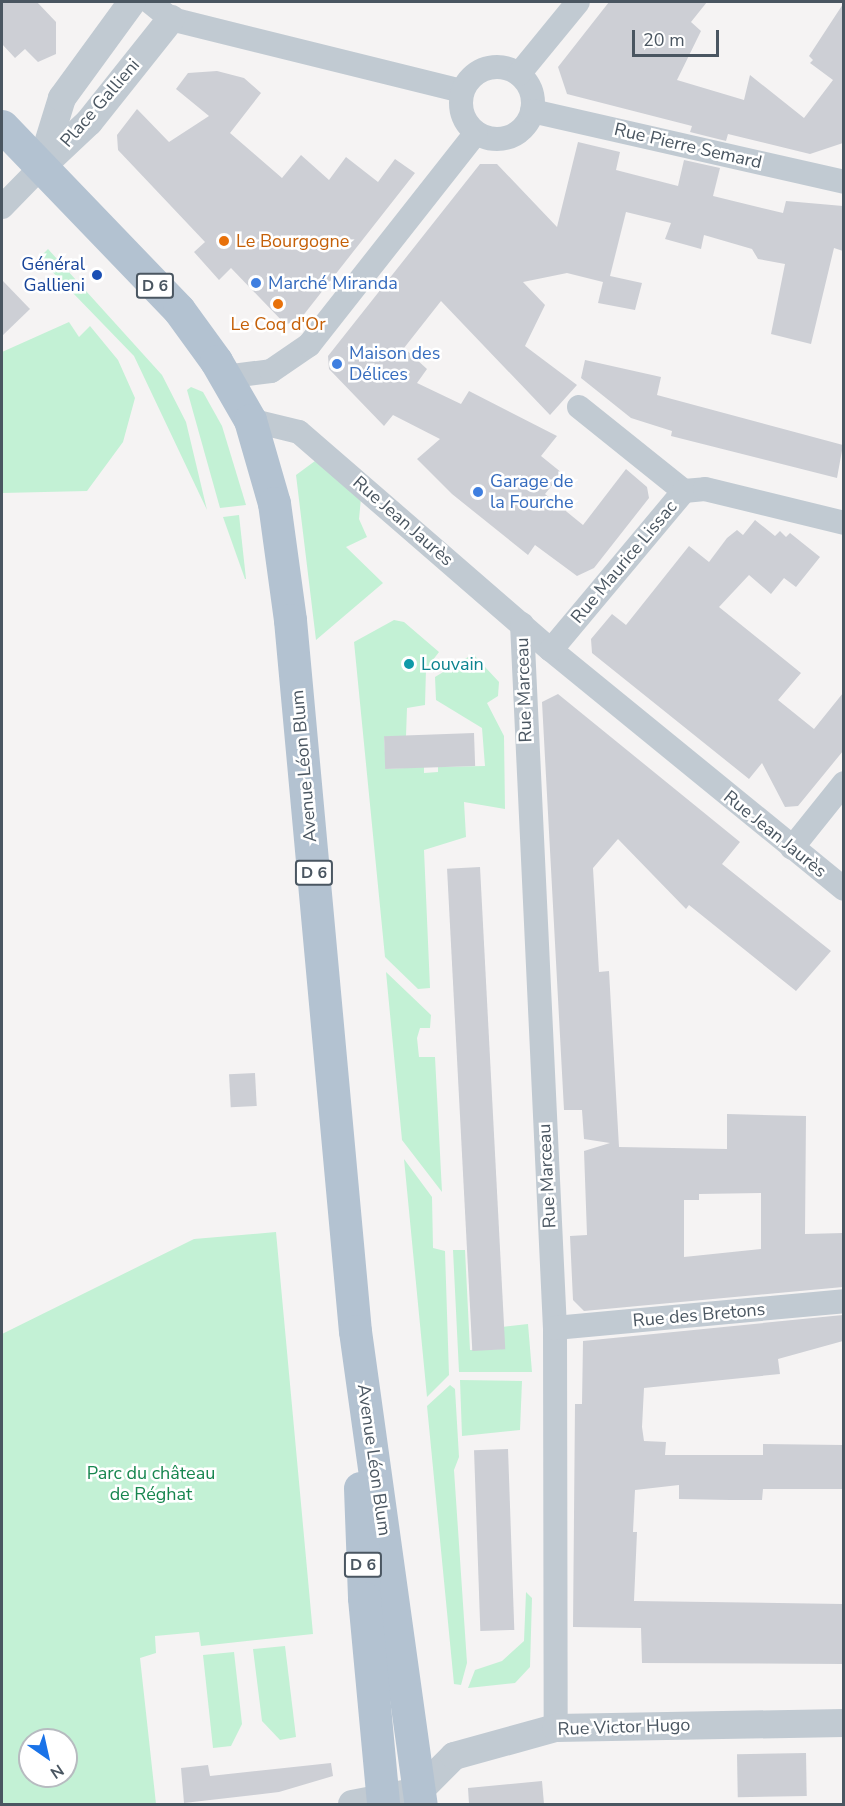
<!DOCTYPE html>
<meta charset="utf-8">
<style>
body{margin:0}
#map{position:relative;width:845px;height:1806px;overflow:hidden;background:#f5f3f3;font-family:"Nunito Sans",sans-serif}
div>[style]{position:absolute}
.green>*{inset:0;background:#c3f1d5}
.building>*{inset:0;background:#cdcfd5;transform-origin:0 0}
.minor>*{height:24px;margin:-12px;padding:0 12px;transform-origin:12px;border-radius:12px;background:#c1cad2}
.minor>.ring{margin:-12px;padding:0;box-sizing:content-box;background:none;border:24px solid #c1cad2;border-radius:50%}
.tertiary>*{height:28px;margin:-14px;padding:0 14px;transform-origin:14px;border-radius:14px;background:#c1cad2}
.primary>*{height:33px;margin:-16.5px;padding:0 16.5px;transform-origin:16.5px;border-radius:16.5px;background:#b3c2d1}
.dots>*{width:16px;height:16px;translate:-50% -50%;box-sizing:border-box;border:3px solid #fff;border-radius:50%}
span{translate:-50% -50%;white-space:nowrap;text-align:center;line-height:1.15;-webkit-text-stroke:5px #fff;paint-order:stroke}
.shield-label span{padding:2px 4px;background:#fff;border:2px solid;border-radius:4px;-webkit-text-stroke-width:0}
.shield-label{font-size:16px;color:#4a5661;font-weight:700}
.street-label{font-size:18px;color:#4a5661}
.food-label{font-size:18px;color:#c56008}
.left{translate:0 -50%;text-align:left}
.transit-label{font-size:18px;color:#164399}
.right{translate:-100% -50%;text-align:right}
.shop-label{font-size:18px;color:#366cbe}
.culture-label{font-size:18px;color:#0d838f}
.park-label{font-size:18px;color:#17864f}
.frame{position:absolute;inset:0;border:3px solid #4a5661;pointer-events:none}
.north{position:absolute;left:18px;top:1728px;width:60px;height:60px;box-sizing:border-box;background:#fff;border:2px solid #b7bbc0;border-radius:50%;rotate:146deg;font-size:16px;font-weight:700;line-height:24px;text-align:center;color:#4a5661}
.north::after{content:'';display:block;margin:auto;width:21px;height:27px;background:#1a73e8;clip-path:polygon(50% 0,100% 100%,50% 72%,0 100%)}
.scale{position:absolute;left:632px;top:30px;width:87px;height:27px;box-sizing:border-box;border:3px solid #4a5661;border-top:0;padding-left:8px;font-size:18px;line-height:21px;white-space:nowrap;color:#4a5661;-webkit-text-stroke:4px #fff;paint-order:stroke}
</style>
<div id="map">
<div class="green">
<i style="clip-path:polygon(48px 249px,162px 375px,186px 422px,207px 510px,134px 356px,39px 258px)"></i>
<i style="clip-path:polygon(69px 322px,79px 337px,90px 326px,118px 360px,135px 398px,123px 442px,87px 491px,2px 493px,2px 352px)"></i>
<i style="clip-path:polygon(191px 387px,203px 392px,222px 426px,246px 505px,220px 508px,187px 390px)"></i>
<i style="clip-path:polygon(315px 461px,361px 498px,359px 519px,367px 537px,346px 547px,383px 583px,316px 640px,296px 475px)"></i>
<i style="clip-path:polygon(239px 515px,246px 579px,245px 579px,223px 517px)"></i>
<i style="clip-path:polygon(394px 620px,404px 622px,439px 652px,426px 669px,425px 705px,407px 708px,406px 736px,384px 737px,386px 769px,424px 767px,424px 773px,438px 772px,438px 767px,485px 766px,482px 728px,436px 700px,435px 677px,473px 654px,499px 682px,498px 696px,487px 703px,504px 736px,505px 809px,464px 802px,466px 837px,424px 850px,430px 988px,418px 989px,385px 957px,354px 642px)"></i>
<i style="clip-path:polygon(386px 972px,431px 1015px,430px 1028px,420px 1028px,417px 1038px,419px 1057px,435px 1057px,442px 1192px,402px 1140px)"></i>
<i style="clip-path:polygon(404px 1159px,432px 1197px,433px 1248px,445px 1251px,449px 1375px,427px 1397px)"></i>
<i style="clip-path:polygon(evenodd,276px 1232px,313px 1634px,201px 1646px,199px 1632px,155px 1636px,156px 1653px,140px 1658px,156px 1804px,2px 1804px,2px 1334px,194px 1239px,276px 1232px,30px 1740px,66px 1740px,66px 1776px,30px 1776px,30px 1740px)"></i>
<i style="clip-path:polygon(453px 1250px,465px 1250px,470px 1350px,502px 1349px,502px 1327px,528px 1324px,532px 1372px,459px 1372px)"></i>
<i style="clip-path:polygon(460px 1380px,522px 1381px,520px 1430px,462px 1436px)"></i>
<i style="clip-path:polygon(450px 1385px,455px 1389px,459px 1457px,454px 1470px,467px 1663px,461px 1685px,454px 1684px,427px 1406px)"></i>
<i style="clip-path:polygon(526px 1592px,532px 1598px,530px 1667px,515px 1683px,468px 1688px,475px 1670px,502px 1661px,524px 1641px)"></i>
<i style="clip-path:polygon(285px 1646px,296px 1737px,280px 1740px,262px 1721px,253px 1649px)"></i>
<i style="clip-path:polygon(234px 1652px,242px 1724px,231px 1746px,213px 1748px,203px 1655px)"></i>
</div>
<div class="building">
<i style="clip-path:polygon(2px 2px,37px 2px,56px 22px,56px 54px,38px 62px,25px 49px,15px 58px,2px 44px)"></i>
<i style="clip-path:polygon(609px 2px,707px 2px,691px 22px,701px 31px,677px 80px,744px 100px,750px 75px,804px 118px,833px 80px,810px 63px,813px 60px,809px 56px,843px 4px,843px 143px,810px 154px,728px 134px,726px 141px,690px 132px,692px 126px,567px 94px,558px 67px)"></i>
<i style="clip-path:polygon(217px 71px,244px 78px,261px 93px,230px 133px,282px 178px,301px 155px,329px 180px,346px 157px,378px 182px,395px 159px,415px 173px,298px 322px,285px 324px,231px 268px,219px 280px,194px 252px,205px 242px,118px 150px,117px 135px,137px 109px,169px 142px,209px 116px,176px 89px,188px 73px)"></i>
<i style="clip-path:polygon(578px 142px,620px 152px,616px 170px,678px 186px,684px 160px,720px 168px,713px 196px,783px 213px,786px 201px,843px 206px,843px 251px,834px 248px,811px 344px,771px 334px,785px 264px,758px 259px,752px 249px,704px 235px,701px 249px,665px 239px,671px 223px,626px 212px,610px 276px,642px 283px,635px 310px,598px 303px,603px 282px,567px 273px,523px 282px,545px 305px,525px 346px,577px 385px,550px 415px,441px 301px,404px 348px,427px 369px,417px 383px,461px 404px,469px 391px,557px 436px,541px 456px,562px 473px,545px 494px,583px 525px,626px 469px,647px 487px,649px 498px,594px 568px,577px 576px,535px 545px,528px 555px,452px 494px,417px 459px,440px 439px,393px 415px,384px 426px,329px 369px,328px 356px,480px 164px,497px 164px,557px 227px)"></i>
<i style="clip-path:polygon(2px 280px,30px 309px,2px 336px)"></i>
<i style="clip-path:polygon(585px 360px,661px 377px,657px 395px,843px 445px,837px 478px,671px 436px,672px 431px,631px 418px,581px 378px)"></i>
<i style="clip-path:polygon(755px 520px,775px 536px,780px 531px,786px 537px,790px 533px,820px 557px,796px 587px,784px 578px,771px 594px,749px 575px,719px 607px,801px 673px,778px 700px,814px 729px,843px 693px,843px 751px,798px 806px,785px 807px,762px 763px,749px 779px,592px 653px,591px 639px,612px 614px,626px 625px,689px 546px,709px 562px,727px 538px,737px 530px,743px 535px)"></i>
<i style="clip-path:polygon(evenodd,558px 694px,740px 842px,722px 864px,831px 951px,796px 991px,689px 905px,686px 909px,618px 839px,593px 868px,599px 972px,609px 971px,619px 1147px,727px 1149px,727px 1114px,806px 1116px,805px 1234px,843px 1233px,843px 1287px,584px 1311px,573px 1300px,570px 1236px,587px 1235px,584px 1151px,610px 1143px,584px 1139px,582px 1110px,564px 1110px,542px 702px,558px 694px,761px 1193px,761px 1249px,684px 1257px,684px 1200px,699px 1200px,699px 1194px,761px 1193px)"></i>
<i style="left:474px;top:733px;width:33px;height:90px;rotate:88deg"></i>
<i style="left:480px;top:867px;width:483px;height:33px;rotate:87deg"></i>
<i style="left:255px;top:1073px;width:33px;height:26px;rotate:87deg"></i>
<i style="clip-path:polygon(843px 1315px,843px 1341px,778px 1359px,780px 1374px,644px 1388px,642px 1427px,644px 1441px,666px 1442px,665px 1455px,763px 1455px,763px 1444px,843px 1445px,843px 1489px,763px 1489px,762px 1500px,730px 1500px,679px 1499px,679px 1485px,635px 1490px,633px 1532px,637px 1532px,634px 1601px,843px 1604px,843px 1664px,642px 1663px,641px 1628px,573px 1627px,575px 1404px,582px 1404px,583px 1341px)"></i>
<i style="left:508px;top:1449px;width:181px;height:34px;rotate:88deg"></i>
<i style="left:806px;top:1753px;width:43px;height:69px;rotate:89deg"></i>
<i style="clip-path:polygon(331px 1763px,333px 1776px,279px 1792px,184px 1803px,181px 1768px,208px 1765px,210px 1776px)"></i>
<i style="clip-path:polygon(542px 1781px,544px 1804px,469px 1804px,468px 1788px)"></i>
</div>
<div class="minor">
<i style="left:150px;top:2px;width:27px;rotate:39deg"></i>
<i style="left:171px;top:19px;width:300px;rotate:13.9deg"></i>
<i class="ring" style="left:461px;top:67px;width:48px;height:48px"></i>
<i style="left:519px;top:74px;width:93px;rotate:-50.7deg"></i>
<i style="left:532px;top:111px;width:320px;rotate:12.8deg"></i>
<i style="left:2px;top:207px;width:54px;rotate:-45.7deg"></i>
<i style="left:225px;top:377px;width:46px;rotate:-7.4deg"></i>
<i style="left:271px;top:371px;width:46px;rotate:-34.4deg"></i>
<i style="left:309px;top:345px;width:270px;rotate:-51.8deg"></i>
<i style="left:579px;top:407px;width:134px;rotate:38.7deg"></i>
<i style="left:250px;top:420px;width:50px;rotate:13.8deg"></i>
<i style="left:299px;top:432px;width:333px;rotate:40.9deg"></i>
<i style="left:551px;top:650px;width:378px;rotate:39.2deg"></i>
<i style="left:522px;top:624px;width:705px;rotate:87.32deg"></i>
<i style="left:555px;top:1328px;width:400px;rotate:89.9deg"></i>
<i style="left:551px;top:650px;width:207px;rotate:-50.1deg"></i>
<i style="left:684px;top:491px;width:21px;rotate:-5deg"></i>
<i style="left:705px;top:489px;width:143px;rotate:13.7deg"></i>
<i style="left:792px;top:848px;width:83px;rotate:-51.3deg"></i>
<i style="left:555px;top:1328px;width:290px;rotate:-5.3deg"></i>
</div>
<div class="tertiary">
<i style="left:41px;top:166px;width:71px;rotate:-72.8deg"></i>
<i style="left:62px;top:98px;width:119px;rotate:-53.9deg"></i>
<i style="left:40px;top:168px;width:67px;rotate:-43.2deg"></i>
<i style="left:89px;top:122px;width:132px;rotate:-51.5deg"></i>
<i style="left:352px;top:1804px;width:68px;rotate:-11deg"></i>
<i style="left:419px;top:1791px;width:49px;rotate:-45deg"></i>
<i style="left:454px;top:1756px;width:106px;rotate:-15.4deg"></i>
<i style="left:556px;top:1728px;width:288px;rotate:-1deg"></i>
</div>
<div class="primary">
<i style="left:2px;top:126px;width:255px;rotate:46.1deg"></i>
<i style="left:179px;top:310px;width:63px;rotate:54deg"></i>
<i style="left:216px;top:361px;width:68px;rotate:60deg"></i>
<i style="left:250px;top:420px;width:86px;rotate:73.9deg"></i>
<i style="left:274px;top:503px;width:118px;rotate:82.2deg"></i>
<i style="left:290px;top:620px;width:714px;rotate:84.78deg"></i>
<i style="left:355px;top:1331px;width:478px;rotate:82.1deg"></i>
<i style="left:360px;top:1488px;width:110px;rotate:87.9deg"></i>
<i style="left:364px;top:1598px;width:207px;rotate:84.7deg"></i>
</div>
<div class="dots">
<i style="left:224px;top:241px;background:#e8710a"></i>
<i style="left:97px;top:275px;background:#1a4fb4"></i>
<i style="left:256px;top:283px;background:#3f7fe0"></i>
<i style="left:278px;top:304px;background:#e8710a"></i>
<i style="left:337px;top:364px;background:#3f7fe0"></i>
<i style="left:478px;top:492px;background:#3f7fe0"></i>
<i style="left:409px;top:664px;background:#0f9aa8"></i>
</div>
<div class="shield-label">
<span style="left:155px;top:286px">D 6</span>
<span style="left:314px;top:873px">D 6</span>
<span style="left:363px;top:1565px">D 6</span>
</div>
<div class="street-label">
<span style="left:100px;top:103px;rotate:-49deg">Place Gallieni</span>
<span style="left:688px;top:146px;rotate:13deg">Rue Pierre Semard</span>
<span style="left:403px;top:521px;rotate:41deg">Rue Jean Jaurès</span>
<span style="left:624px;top:562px;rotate:-50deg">Rue Maurice Lissac</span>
<span style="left:524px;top:690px;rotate:-92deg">Rue Marceau</span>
<span style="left:304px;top:766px;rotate:-95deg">Avenue Léon Blum</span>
<span style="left:775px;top:834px;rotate:39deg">Rue Jean Jaurès</span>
<span style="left:547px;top:1176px;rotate:-93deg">Rue Marceau</span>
<span style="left:699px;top:1315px;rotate:-5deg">Rue des Bretons</span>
<span style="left:374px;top:1460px;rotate:82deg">Avenue Léon Blum</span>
<span style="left:624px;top:1727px;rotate:-2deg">Rue Victor Hugo</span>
</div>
<div class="food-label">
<span class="left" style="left:236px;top:241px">Le Bourgogne</span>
<span style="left:278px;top:324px">Le Coq d'Or</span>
</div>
<div class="transit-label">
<span class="right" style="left:85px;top:275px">Général<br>Gallieni</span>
</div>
<div class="shop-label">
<span class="left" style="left:268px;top:283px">Marché Miranda</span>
<span class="left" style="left:349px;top:364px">Maison des<br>Délices</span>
<span class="left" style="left:490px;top:492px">Garage de<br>la Fourche</span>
</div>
<div class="culture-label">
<span class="left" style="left:421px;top:664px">Louvain</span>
</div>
<div class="park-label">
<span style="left:151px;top:1484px">Parc du château<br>de Réghat</span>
</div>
<div class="frame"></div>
<div class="north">N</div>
<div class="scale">20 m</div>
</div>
